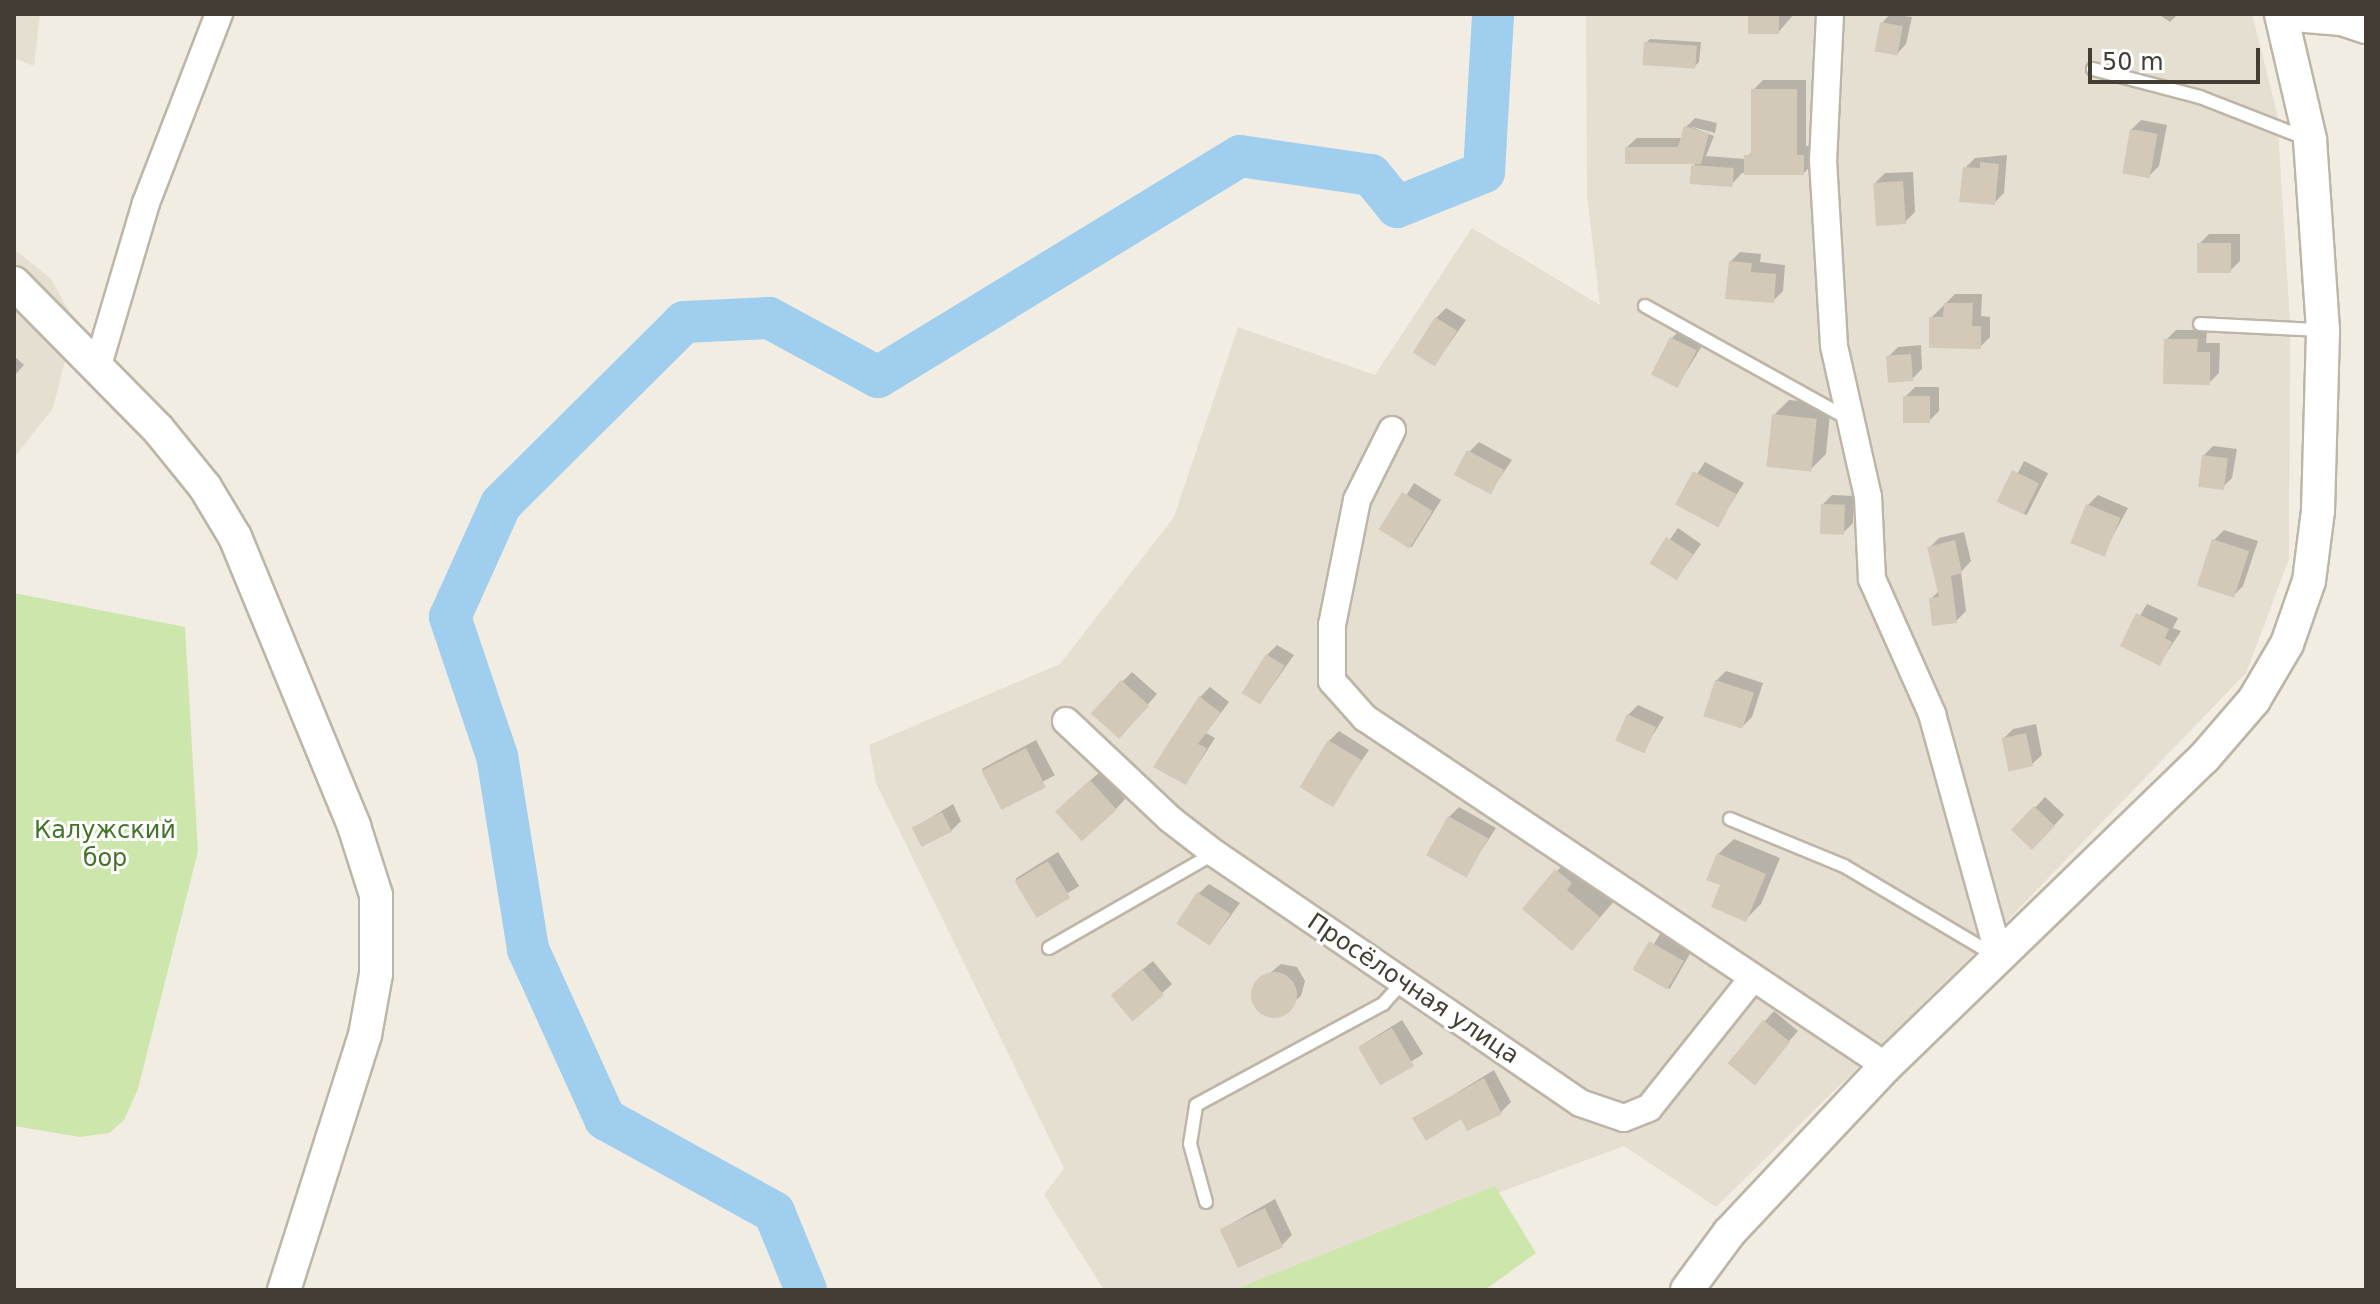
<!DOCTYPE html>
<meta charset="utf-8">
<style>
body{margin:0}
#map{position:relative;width:2380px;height:1304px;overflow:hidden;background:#f2ede3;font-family:"DejaVu Sans",sans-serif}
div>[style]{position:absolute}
.residential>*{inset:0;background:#e5dfd1}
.green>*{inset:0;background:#cce6ab}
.shadow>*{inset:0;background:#0003;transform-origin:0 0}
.river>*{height:42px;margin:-21px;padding:0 21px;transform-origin:21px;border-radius:21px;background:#9fceef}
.building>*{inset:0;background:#d3c9b9;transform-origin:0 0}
.round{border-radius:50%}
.roads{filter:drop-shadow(2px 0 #bdb5a6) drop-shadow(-2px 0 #bdb5a6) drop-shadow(0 2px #bdb5a6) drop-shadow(0 -2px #bdb5a6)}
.service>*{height:12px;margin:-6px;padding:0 6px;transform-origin:6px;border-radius:6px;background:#fff}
.minor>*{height:26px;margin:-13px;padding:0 13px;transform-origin:13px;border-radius:13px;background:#fff}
.tertiary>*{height:32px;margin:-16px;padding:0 16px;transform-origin:16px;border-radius:16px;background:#fff}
span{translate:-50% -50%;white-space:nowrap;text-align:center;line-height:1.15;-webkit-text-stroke:6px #fff;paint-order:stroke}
.park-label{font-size:24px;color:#447428}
.street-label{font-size:24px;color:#433d33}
.frame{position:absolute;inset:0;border:16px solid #433d33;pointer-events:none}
.scale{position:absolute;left:2088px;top:48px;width:172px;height:36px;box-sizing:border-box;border:4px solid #433d33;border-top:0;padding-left:10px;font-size:24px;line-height:28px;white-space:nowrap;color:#433d33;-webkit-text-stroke:6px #fff;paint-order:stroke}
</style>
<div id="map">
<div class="residential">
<i style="clip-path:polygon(14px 14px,40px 14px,34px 66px,14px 58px)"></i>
<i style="clip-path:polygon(1586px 14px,2252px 14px,2277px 113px,2290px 322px,2289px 559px,2246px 673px,2008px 920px,1716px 1207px,1624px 1146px,1237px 1290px,1104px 1290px,1044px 1195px,1064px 1168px,876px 783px,869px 745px,1060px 664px,1174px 517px,1238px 327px,1375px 375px,1472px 228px,1600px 305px,1587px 196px)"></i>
<i style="clip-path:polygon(14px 249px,51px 279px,75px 322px,53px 408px,14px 458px)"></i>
</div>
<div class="green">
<i style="clip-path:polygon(14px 593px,185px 627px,198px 851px,138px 1089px,124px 1120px,109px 1133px,80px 1137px,14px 1126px)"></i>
<i style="clip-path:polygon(1495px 1186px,1536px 1253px,1485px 1290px,1234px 1290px)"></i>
</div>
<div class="shadow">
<i style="clip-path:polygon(1750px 14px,1794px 14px,1777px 34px)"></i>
<i style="clip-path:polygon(1890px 14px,1912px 17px,1906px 44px,1897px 54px,1882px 23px)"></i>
<i style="clip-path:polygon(2158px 14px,2178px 14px,2170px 22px)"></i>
<i style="clip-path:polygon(1650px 39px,1701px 42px,1699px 62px,1695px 66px,1646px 43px)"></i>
<i style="clip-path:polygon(1763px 80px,1806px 80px,1806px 146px,1813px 146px,1813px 163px,1804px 173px,1742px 173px,1732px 184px,1693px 166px,1697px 162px,1627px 147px,1637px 138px,1683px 138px,1686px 127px,1695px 118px,1717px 123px,1715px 133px,1689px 126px,1714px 136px,1706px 156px,1746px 159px,1753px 150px,1753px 90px)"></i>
<i style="clip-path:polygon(2141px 120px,2167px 125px,2159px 166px,2149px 176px,2131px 130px)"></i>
<i style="clip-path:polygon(2007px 155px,2004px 193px,1994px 203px,1965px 168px,1975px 158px)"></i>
<i style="clip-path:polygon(1913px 172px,1915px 212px,1905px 222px,1875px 183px,1885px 173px)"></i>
<i style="clip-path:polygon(2209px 234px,2240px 234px,2240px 261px,2230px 271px,2199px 244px)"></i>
<i style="clip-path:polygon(1740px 252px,1761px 254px,1760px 262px,1785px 265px,1783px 291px,1773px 301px,1730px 262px)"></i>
<i style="clip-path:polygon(1955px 294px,1982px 294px,1981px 316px,1990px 317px,1990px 337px,1980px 347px,1931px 318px)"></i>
<i style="clip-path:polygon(1446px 308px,1466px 320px,1435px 364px,1436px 318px)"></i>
<i style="clip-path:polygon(1682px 328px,1705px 341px,1678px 385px,1672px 338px)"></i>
<i style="clip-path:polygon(2176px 330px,2207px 330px,2206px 343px,2220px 343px,2219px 373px,2209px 383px,2166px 340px)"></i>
<i style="clip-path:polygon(1921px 345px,1922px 369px,1912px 379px,1888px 357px,1898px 347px)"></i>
<i style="clip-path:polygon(14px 356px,24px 365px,14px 376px)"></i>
<i style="clip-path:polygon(1915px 387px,1939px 387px,1939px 411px,1929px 421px,1905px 397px)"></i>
<i style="clip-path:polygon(1789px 400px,1831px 404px,1826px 454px,1811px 469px,1774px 415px)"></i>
<i style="clip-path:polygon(1479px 442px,1512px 460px,1490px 492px,1469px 452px)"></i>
<i style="clip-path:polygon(2213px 446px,2237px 449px,2232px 478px,2222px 488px,2203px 456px)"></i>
<i style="left:2024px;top:461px;width:27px;height:47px;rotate:27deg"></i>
<i style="clip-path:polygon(1705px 462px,1744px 483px,1717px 525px,1677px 504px)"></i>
<i style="left:1414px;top:483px;width:32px;height:56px;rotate:32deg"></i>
<i style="clip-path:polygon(1832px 495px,1854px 496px,1853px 523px,1843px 533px,1822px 505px)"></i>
<i style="clip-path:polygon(2098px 495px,2128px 508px,2103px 554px,2088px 505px)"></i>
<i style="left:1678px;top:528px;width:28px;height:43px;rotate:35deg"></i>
<i style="clip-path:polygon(2224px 530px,2258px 541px,2243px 586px,2233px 596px,2199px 585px,2214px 540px)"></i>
<i style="clip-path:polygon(1964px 532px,1971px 561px,1961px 572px,1966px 611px,1956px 621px,1931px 599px,1939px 591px,1929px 548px,1939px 538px)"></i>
<i style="clip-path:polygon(2147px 604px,2178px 618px,2173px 628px,2181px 631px,2160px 663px,2122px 645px)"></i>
<i style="clip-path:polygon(1277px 645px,1294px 655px,1260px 703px,1267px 655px)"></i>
<i style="clip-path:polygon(1726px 671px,1763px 683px,1752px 717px,1742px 727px,1716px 681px)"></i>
<i style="clip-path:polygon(1132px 672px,1157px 694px,1129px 726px,1122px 682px)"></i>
<i style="clip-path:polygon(1210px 687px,1229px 702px,1206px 733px,1215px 738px,1186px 783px,1200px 697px)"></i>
<i style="clip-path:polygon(1638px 705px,1664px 717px,1643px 751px,1628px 715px)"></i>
<i style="clip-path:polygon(2036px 724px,2042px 755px,2032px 764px,2003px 739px,2013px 729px)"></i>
<i style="clip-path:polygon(1339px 731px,1369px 750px,1331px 805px,1329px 741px)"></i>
<i style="left:1036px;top:740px;width:40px;height:61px;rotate:62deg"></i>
<i style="clip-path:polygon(1101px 771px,1125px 799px,1116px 809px,1067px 801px)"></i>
<i style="left:2045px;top:797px;width:26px;height:45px;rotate:43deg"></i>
<i style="clip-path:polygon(953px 804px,961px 821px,951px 831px,914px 828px)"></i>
<i style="clip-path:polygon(1459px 807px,1496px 828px,1465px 875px,1449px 817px)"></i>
<i style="clip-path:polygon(1734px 839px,1780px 858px,1761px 904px,1746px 919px,1722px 884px,1718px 854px)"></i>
<i style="left:1058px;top:852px;width:40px;height:50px;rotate:58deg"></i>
<i style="clip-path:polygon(1572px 856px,1581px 874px,1614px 901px,1587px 933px,1557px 871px)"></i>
<i style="clip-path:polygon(1209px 884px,1240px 903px,1210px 944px,1199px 893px)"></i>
<i style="left:1661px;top:932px;width:36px;height:45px;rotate:30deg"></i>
<i style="clip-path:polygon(1153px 961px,1172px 984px,1162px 993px,1123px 985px)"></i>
<i style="clip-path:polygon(1281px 964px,1297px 967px,1305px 981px,1301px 996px,1277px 1016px,1261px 1012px,1253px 998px,1257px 983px)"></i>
<i style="clip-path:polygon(1774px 1011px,1798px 1031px,1762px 1072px,1729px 1062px)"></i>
<i style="left:1402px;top:1020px;width:40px;height:51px;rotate:58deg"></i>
<i style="clip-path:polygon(1494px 1070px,1511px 1102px,1501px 1112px,1468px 1129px,1462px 1117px,1414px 1119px)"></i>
<i style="clip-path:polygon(1275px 1199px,1292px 1235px,1282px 1245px,1222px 1229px)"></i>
</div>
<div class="river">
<i style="left:806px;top:1290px;width:84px;rotate:-112.3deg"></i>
<i style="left:774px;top:1212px;width:193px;rotate:-151.2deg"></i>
<i style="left:605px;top:1119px;width:187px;rotate:-114.4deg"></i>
<i style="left:528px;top:949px;width:195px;rotate:-99.1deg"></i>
<i style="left:497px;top:756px;width:147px;rotate:-108.7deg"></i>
<i style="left:450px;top:617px;width:124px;rotate:-65.7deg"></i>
<i style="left:501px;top:504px;width:258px;rotate:-44.8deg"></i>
<i style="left:684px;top:322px;width:85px;rotate:-2.7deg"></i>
<i style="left:769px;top:318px;width:124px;rotate:28.4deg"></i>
<i style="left:878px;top:377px;width:424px;rotate:-31.4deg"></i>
<i style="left:1240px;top:156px;width:132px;rotate:8.3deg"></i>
<i style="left:1371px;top:175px;width:41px;rotate:50.9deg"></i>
<i style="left:1397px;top:207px;width:94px;rotate:-21.9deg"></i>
<i style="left:1484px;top:172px;width:158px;rotate:-86.7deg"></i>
</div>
<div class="building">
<i style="left:1748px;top:14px;width:31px;height:20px"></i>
<i style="left:1880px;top:22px;width:23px;height:30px;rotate:10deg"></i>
<i style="left:1644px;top:42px;width:53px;height:23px;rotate:4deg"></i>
<i style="clip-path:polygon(1751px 89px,1797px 89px,1797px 155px,1804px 155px,1804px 175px,1744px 175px,1744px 155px,1751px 155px)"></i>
<i style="clip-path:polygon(1684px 126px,1709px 133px,1701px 164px,1625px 164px,1625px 147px,1678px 147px)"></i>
<i style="left:2130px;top:129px;width:28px;height:45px;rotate:10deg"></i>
<i style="clip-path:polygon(1980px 162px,1999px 164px,1995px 205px,1959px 202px,1963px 167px,1980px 168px)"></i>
<i style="left:1691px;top:165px;width:43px;height:19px;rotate:4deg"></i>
<i style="left:1903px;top:181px;width:43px;height:30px;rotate:86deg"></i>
<i style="left:2197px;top:243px;width:34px;height:30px"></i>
<i style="clip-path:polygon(1729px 261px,1752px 263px,1751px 272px,1776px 274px,1774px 303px,1725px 299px)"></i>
<i style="clip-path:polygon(1944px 303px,1973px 303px,1972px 326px,1981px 326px,1981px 349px,1929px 348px,1929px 317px,1943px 317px)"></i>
<i style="left:1435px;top:317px;width:26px;height:42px;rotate:32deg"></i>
<i style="left:1670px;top:337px;width:30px;height:42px;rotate:27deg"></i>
<i style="clip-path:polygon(2164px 339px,2198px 339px,2197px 352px,2210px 352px,2210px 385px,2163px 384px)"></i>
<i style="left:1911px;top:354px;width:27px;height:25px;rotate:86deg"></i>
<i style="left:1903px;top:396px;width:27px;height:27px"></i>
<i style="left:1772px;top:414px;width:45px;height:53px;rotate:6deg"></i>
<i style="left:1467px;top:450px;width:42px;height:28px;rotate:28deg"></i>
<i style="left:2202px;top:455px;width:26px;height:32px;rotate:7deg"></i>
<i style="left:2012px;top:470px;width:30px;height:35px;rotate:26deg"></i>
<i style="left:1693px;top:471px;width:49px;height:38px;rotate:28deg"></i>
<i style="left:1402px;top:492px;width:36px;height:44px;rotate:32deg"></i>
<i style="left:1821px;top:504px;width:24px;height:30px;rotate:2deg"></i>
<i style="left:2086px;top:504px;width:37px;height:42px;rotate:22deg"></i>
<i style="left:1666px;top:537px;width:32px;height:31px;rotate:32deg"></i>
<i style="left:2212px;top:539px;width:39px;height:49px;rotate:18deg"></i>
<i style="clip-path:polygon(1955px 540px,1962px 573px,1951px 576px,1957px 623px,1932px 626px,1929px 598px,1939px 597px,1927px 547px)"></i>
<i style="clip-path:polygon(2136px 613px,2169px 629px,2165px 638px,2172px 642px,2160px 666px,2120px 646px)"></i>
<i style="left:1266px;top:654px;width:22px;height:46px;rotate:32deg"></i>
<i style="left:1121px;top:680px;width:38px;height:45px;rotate:42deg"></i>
<i style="left:1715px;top:680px;width:41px;height:38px;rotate:18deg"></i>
<i style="clip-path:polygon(1199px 696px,1221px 713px,1198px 744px,1207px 748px,1186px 785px,1153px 767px)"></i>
<i style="left:1627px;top:714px;width:32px;height:29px;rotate:24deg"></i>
<i style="left:2026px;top:733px;width:34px;height:25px;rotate:78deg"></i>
<i style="left:1328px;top:740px;width:39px;height:55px;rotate:31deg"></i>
<i style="left:1026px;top:748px;width:44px;height:50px;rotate:63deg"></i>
<i style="left:1090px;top:780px;width:40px;height:47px;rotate:48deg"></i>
<i style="left:2034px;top:806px;width:29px;height:33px;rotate:44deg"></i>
<i style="left:942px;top:812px;width:22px;height:34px;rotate:63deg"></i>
<i style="left:1448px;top:816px;width:46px;height:45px;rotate:29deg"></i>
<i style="clip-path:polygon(1717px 853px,1766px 874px,1746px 922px,1711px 907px,1720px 885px,1706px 880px)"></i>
<i style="left:1048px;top:861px;width:43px;height:39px;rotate:59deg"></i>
<i style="clip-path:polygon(1555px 869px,1572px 883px,1567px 890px,1600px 917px,1572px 951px,1522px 909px)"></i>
<i style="left:1197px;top:892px;width:40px;height:38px;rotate:33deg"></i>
<i style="left:1649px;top:941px;width:40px;height:33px;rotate:30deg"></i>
<i style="left:1142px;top:969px;width:34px;height:41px;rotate:50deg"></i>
<i class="round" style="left:1251px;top:972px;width:46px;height:46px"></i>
<i style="left:1763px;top:1020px;width:35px;height:56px;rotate:39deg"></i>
<i style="left:1392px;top:1028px;width:44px;height:39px;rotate:60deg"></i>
<i style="clip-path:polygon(1484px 1078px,1502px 1114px,1467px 1131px,1461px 1119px,1426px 1141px,1412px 1118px)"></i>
<i style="left:1265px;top:1208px;width:43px;height:50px;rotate:65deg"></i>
</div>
<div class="roads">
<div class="service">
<i style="left:2093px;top:69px;width:111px;rotate:14.7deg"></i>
<i style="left:2200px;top:97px;width:115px;rotate:21.4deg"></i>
<i style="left:1645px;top:306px;width:231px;rotate:29deg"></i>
<i style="left:2200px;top:324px;width:120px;rotate:2.9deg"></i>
<i style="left:1730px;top:819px;width:123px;rotate:22.4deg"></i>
<i style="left:1844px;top:866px;width:178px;rotate:30.7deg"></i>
<i style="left:1049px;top:948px;width:189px;rotate:-29.8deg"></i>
<i style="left:1206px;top:1202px;width:60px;rotate:-105.4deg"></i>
<i style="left:1190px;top:1144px;width:39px;rotate:-81deg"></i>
<i style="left:1196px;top:1105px;width:213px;rotate:-28.4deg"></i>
<i style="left:1383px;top:1004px;width:30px;rotate:-48deg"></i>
</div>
<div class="minor">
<i style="left:1830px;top:14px;width:146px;rotate:92.7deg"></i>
<i style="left:1823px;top:160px;width:186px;rotate:86.6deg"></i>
<i style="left:1834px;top:346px;width:155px;rotate:77.3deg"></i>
<i style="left:1868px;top:497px;width:82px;rotate:87.2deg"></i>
<i style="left:1872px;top:579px;width:148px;rotate:66deg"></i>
<i style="left:1932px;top:714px;width:254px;rotate:74.5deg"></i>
<i style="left:2282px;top:17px;width:59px;rotate:4.8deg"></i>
<i style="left:2341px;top:22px;width:26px;rotate:18deg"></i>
<i style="left:98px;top:365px;width:169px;rotate:-73.5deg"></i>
<i style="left:146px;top:203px;width:203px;rotate:-68.9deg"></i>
<i style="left:1392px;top:430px;width:78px;rotate:116.6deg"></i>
<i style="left:1357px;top:500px;width:127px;rotate:101.3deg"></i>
<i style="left:1332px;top:625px;width:56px;rotate:90deg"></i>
<i style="left:1332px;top:681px;width:50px;rotate:48.3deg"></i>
<i style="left:1365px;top:718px;width:627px;rotate:33.74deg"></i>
<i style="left:1066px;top:721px;width:143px;rotate:43.3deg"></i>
<i style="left:1170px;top:819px;width:56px;rotate:37.7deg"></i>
<i style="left:1214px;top:853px;width:443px;rotate:34.3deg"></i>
<i style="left:1580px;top:1103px;width:46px;rotate:18.8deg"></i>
<i style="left:1624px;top:1118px;width:27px;rotate:-22deg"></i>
<i style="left:1649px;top:1108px;width:165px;rotate:-51.4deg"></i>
</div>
<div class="tertiary">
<i style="left:14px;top:283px;width:205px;rotate:45.4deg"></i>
<i style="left:158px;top:429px;width:75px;rotate:51deg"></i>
<i style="left:205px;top:487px;width:58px;rotate:59deg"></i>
<i style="left:235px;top:537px;width:313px;rotate:67.6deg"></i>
<i style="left:354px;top:826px;width:72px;rotate:72.3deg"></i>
<i style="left:376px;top:895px;width:79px;rotate:90deg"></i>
<i style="left:376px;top:974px;width:62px;rotate:100.2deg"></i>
<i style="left:365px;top:1035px;width:268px;rotate:107.6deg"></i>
<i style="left:1687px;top:1290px;width:71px;rotate:-53.6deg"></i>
<i style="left:1729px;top:1233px;width:229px;rotate:-46.8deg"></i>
<i style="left:1886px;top:1066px;width:443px;rotate:-44.1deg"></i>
<i style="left:2204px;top:758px;width:77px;rotate:-49.2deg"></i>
<i style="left:2254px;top:700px;width:65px;rotate:-59.5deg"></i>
<i style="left:2287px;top:644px;width:67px;rotate:-70.8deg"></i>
<i style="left:2309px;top:581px;width:71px;rotate:-82.7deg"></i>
<i style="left:2318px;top:511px;width:181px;rotate:-88.4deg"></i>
<i style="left:2323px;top:330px;width:191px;rotate:-93.9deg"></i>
<i style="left:2310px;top:139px;width:128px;rotate:-103.1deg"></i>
</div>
</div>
<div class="park-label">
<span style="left:105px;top:845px">Калужский<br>бор</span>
</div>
<div class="street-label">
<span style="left:1413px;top:989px;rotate:34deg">Просёлочная улица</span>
</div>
<div class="frame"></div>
<div class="scale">50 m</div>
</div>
